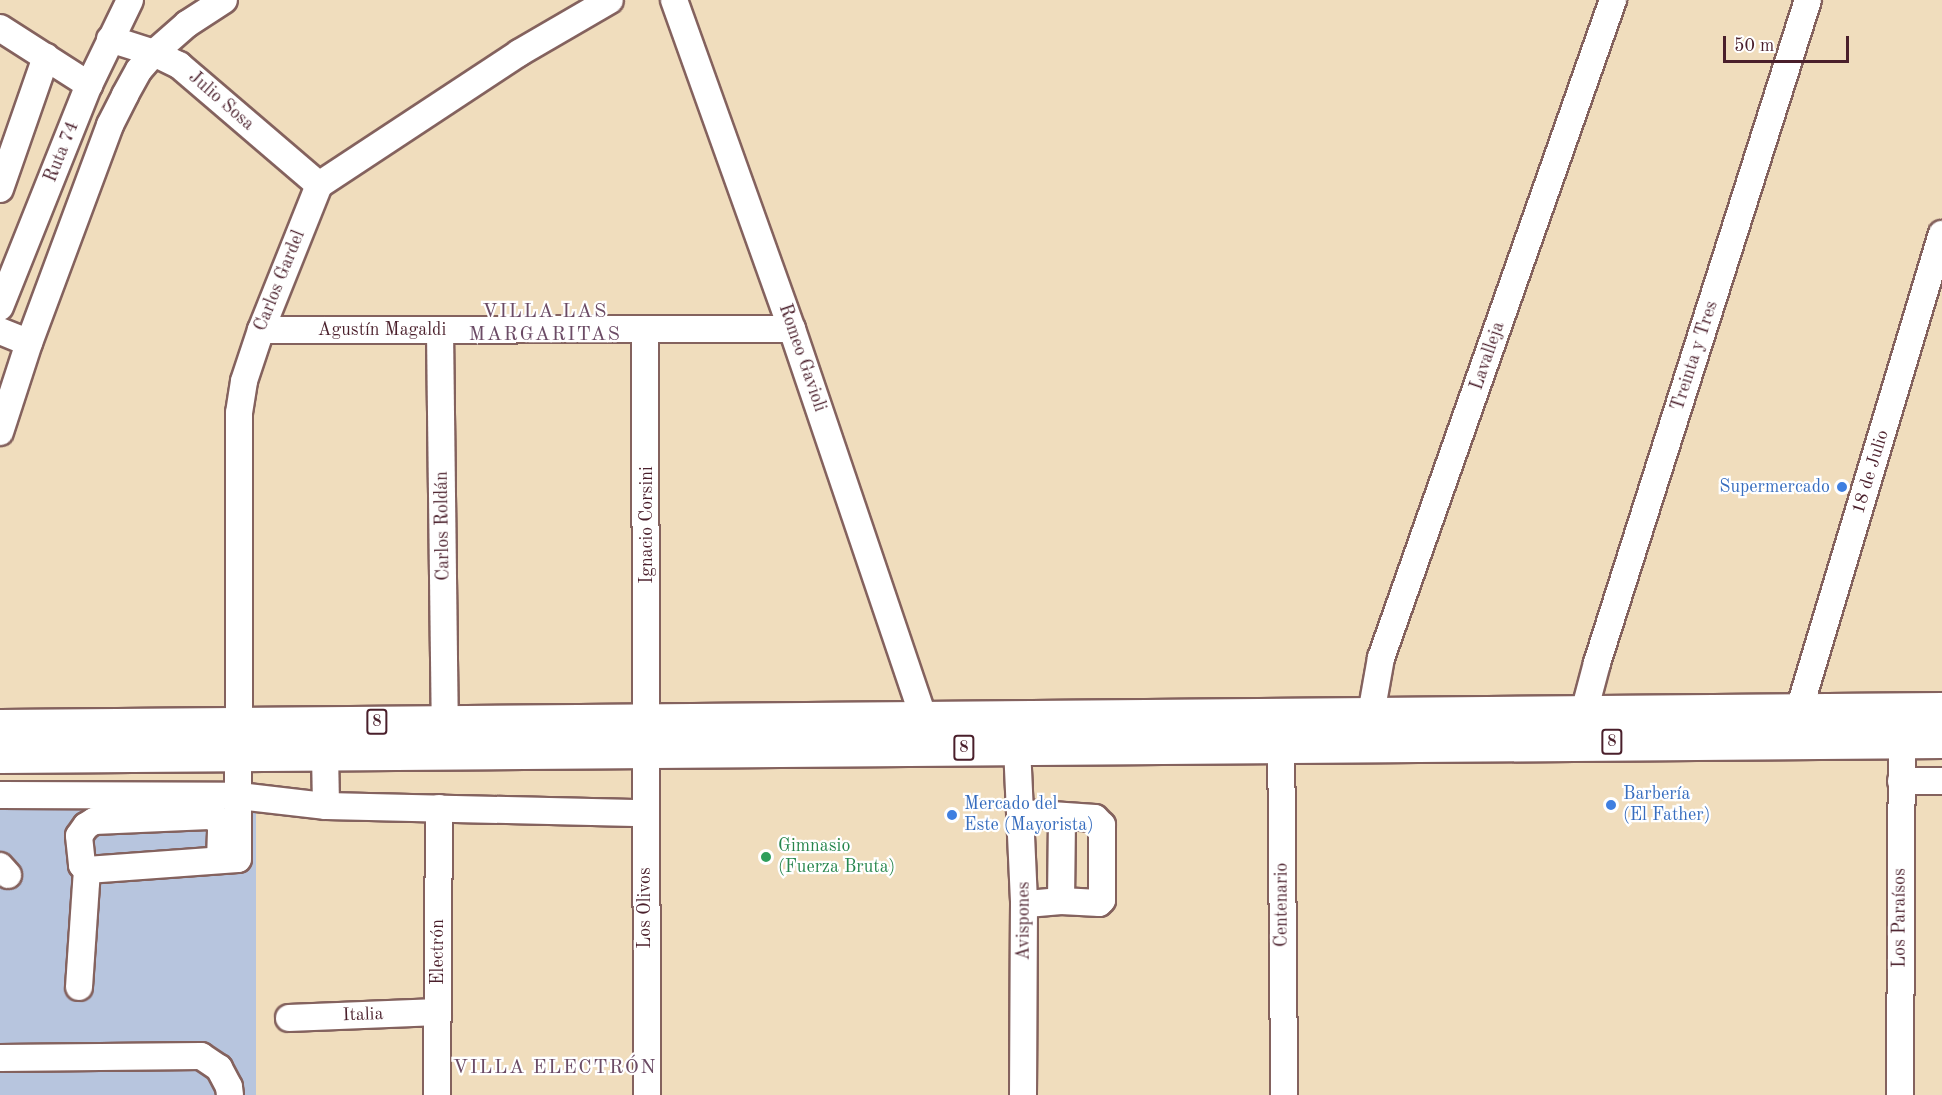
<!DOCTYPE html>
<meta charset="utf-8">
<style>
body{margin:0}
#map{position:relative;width:1942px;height:1095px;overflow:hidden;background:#f0ddbd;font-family:"Old Standard TT",serif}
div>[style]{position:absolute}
.industrial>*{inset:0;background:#b7c5de;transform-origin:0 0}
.roads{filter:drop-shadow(2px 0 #84625e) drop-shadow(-2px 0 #84625e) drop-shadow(0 2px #84625e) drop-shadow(0 -2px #84625e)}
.minor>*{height:26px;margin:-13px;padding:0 13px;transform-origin:13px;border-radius:13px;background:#fff}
.highway>*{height:33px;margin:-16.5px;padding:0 16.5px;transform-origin:16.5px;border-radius:16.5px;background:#fff}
.dots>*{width:16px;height:16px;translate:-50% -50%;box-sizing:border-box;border:3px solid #fff;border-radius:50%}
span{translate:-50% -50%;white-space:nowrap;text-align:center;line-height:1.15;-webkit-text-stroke:4.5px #fff;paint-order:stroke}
.shield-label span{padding:2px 4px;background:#fff;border:2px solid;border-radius:4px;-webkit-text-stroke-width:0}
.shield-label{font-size:16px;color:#4a1f2b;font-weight:700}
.street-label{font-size:18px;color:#4a1f2b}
.shop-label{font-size:18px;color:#366cbe}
.right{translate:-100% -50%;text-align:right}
.left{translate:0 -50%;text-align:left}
.leisure-label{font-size:18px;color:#27864d}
.neighbourhood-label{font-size:20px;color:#6b4b65;letter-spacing:1.5px}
.scale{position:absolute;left:1723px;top:36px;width:126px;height:27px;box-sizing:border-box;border:3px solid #4a1f2b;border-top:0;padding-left:8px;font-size:18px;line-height:21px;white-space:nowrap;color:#4a1f2b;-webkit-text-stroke:4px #fff;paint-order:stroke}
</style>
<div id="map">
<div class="industrial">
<i style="left:256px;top:803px;width:292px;height:256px;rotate:90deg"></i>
</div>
<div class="roads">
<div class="minor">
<i style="left:674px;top:0;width:350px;rotate:70.3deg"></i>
<i style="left:792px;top:329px;width:411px;rotate:71.3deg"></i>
<i style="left:0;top:28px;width:106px;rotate:32.6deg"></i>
<i style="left:110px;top:39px;width:46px;rotate:17.7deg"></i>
<i style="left:154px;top:53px;width:28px;rotate:26deg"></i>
<i style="left:179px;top:65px;width:184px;rotate:40.6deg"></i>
<i style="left:0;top:189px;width:140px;rotate:-70.8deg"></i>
<i style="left:0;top:307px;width:239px;rotate:-68.2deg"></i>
<i style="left:89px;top:85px;width:94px;rotate:-64.2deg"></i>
<i style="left:261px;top:330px;width:531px;rotate:-0.11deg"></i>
<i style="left:645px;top:330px;width:765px;rotate:89.85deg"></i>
<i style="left:0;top:331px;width:31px;rotate:22deg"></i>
<i style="left:440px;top:331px;width:390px;rotate:89.3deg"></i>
<i style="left:0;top:432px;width:94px;rotate:-72deg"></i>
<i style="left:29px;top:343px;width:233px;rotate:-69.6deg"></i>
<i style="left:110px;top:125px;width:34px;rotate:-63deg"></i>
<i style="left:125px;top:95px;width:29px;rotate:-61deg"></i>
<i style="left:139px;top:70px;width:23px;rotate:-49deg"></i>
<i style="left:154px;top:53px;width:44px;rotate:-41.3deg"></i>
<i style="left:187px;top:24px;width:44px;rotate:-33deg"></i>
<i style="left:1799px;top:710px;width:497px;rotate:-73.3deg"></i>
<i style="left:1584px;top:712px;width:51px;rotate:-75.1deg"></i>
<i style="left:1597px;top:663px;width:696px;rotate:-72.35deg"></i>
<i style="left:1371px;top:714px;width:57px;rotate:-79.9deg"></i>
<i style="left:1381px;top:658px;width:698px;rotate:-70.58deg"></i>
<i style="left:239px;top:724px;width:311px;rotate:-90deg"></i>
<i style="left:239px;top:413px;width:32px;rotate:-81deg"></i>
<i style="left:244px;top:381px;width:54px;rotate:-71.6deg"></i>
<i style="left:261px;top:330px;width:156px;rotate:-68.2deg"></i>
<i style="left:319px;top:185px;width:240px;rotate:-33.4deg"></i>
<i style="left:519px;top:53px;width:105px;rotate:-30.2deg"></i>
<i style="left:1281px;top:729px;width:366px;rotate:89.5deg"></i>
<i style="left:1017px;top:747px;width:157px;rotate:87.4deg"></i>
<i style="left:1024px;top:904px;width:191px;rotate:90.3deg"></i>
<i style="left:325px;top:753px;width:53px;rotate:88.9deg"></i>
<i style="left:1901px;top:781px;width:41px"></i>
<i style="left:0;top:795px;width:239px;rotate:0.2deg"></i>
<i style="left:239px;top:796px;width:88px;rotate:6.6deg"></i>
<i style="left:326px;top:806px;width:319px;rotate:1.3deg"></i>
<i style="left:1022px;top:813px;width:73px;rotate:3.9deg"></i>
<i style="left:1095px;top:818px;width:10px;rotate:45deg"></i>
<i style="left:1102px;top:825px;width:75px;rotate:90deg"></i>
<i style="left:1102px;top:900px;width:4px;rotate:135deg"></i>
<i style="left:1099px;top:903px;width:38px;rotate:-177deg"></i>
<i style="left:1061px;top:901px;width:37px;rotate:175deg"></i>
<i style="left:220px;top:860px;width:34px;rotate:-88deg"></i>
<i style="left:221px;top:826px;width:8px;rotate:-120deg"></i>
<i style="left:217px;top:819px;width:9px;rotate:-159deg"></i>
<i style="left:209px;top:816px;width:115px;rotate:177.5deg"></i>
<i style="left:94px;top:821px;width:9px;rotate:148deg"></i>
<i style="left:86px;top:826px;width:12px;rotate:125deg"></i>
<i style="left:79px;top:836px;width:29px;rotate:84deg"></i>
<i style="left:82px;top:865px;width:7px;rotate:45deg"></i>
<i style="left:87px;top:870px;width:151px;rotate:-4.2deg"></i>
<i style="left:238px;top:859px;width:103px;rotate:-90deg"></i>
<i style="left:0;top:866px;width:12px;rotate:48deg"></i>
<i style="left:1061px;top:901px;width:84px;rotate:-89.3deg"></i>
<i style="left:79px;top:987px;width:117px;rotate:-86.1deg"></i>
<i style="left:289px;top:1018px;width:149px;rotate:-2.3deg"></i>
<i style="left:0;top:1058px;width:201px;rotate:-0.6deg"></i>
<i style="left:201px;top:1056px;width:22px;rotate:34deg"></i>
<i style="left:219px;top:1068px;width:21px;rotate:62deg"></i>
<i style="left:229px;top:1087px;width:8px;rotate:83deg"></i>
<i style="left:437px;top:1095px;width:287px;rotate:-89.6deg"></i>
<i style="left:1900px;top:1095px;width:353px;rotate:-89.7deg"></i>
</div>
<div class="highway">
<i style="left:0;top:726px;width:1942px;rotate:-0.5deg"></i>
<i style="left:0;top:756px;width:1942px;rotate:-0.44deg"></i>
</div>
</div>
<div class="dots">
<i style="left:1842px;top:487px;background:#3f7fe0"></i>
<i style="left:1611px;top:805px;background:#3f7fe0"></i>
<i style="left:952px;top:815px;background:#3f7fe0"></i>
<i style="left:766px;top:857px;background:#2e9e5b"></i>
</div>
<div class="shield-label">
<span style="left:377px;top:722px">8</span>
<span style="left:1612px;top:742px">8</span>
<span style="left:964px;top:748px">8</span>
</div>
<div class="street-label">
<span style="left:221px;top:101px;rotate:41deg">Julio Sosa</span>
<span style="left:62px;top:152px;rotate:-68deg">Ruta 74</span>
<span style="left:280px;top:281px;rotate:-68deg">Carlos Gardel</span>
<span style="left:382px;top:330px">Agustín Magaldi</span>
<span style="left:1488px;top:356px;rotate:-71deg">Lavalleja</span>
<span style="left:1695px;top:356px;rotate:-72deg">Treinta y Tres</span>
<span style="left:802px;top:358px;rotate:71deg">Romeo Gavioli</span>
<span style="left:1871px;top:472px;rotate:-73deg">18 de Julio</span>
<span style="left:647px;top:525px;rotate:-90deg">Ignacio Corsini</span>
<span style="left:443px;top:526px;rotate:-91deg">Carlos Roldán</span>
<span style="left:1282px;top:905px;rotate:-90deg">Centenario</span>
<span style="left:645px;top:908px;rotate:-90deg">Los Olivos</span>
<span style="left:1900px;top:918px;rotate:-90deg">Los Paraísos</span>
<span style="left:1024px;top:921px;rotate:-90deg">Avispones</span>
<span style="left:438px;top:952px;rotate:-90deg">Electrón</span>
<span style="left:363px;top:1015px;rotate:-2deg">Italia</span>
</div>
<div class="shop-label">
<span class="right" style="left:1830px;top:487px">Supermercado</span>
<span class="left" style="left:1623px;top:805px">Barbería<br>(El Father)</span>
<span class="left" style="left:964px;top:815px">Mercado del<br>Este (Mayorista)</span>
</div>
<div class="leisure-label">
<span class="left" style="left:778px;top:857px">Gimnasio<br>(Fuerza Bruta)</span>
</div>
<div class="neighbourhood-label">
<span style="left:545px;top:324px">VILLA LAS<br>MARGARITAS</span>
<span style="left:555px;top:1068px">VILLA ELECTRÓN</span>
</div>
<div class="scale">50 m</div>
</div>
